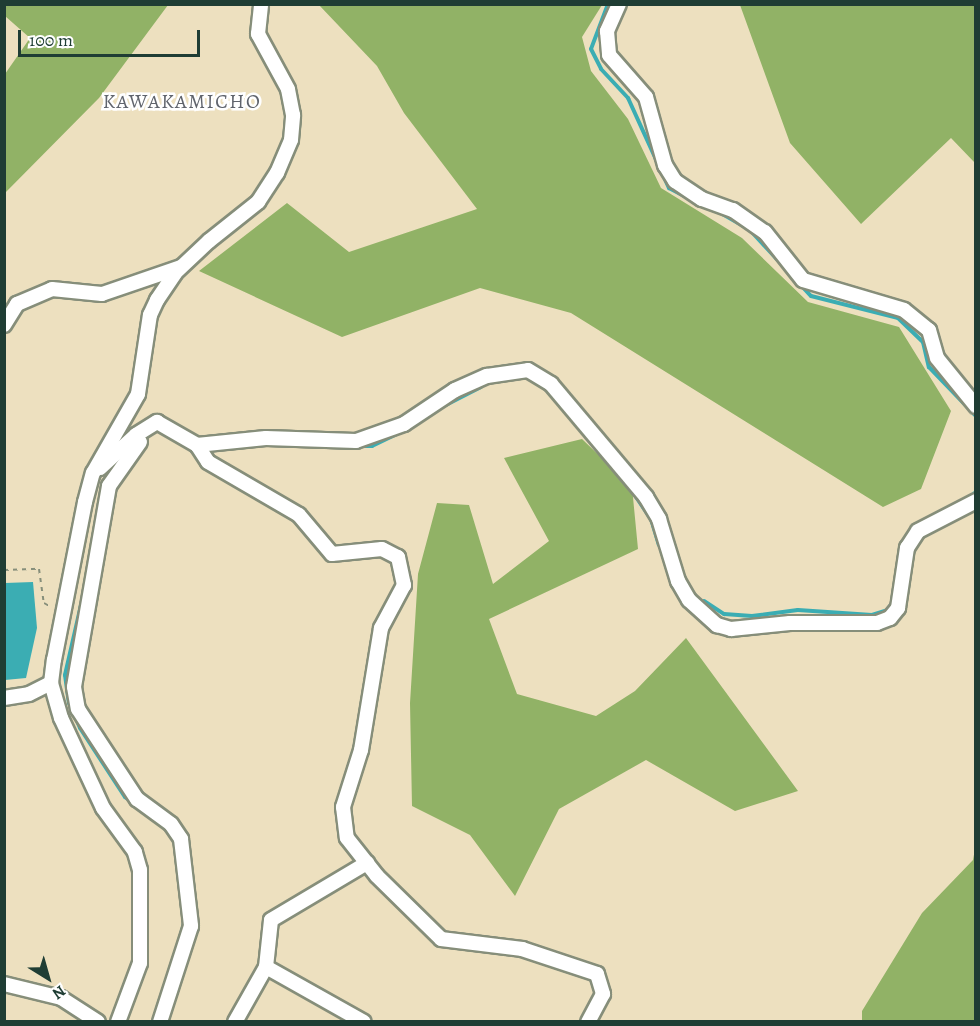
<!DOCTYPE html>
<style>
body{margin:0}
#map{position:relative;width:980px;height:1026px;overflow:hidden;background:#ede0bf;font-family:Alegreya,serif}
div>[style]{position:absolute}
.forest>*{inset:0;background:#91b266}
.water>*{inset:0;background:#3badb3}
.stream>*{height:4px;margin:-2px;padding:0 2px;transform-origin:2px;border-radius:2px;background:#3badb3}
.path>*{height:2px;margin-top:-1px;transform-origin:0;background:repeating-linear-gradient(90deg,#868e7a 0 4.5px,transparent 0 9px)}
.roads{filter:drop-shadow(2px 0 #868e7a) drop-shadow(-2px 0 #868e7a) drop-shadow(0 2px #868e7a) drop-shadow(0 -2px #868e7a)}
.minor>*{height:14px;margin:-7px;padding:0 7px;transform-origin:7px;border-radius:7px;background:#fff}
span{translate:-50% -50%;white-space:nowrap;text-align:center;line-height:1.15;-webkit-text-stroke:5px #fff;paint-order:stroke}
.quarter-label{font-size:20px;color:#60646c;letter-spacing:1.5px}
.frame{position:absolute;inset:0;border:6px solid #1f3d34;pointer-events:none}
.north{position:absolute;left:18px;top:948px;width:60px;height:60px;-webkit-text-stroke:4px #fff;paint-order:stroke;rotate:143deg;font-size:16px;font-weight:700;line-height:24px;text-align:center;color:#1f3d34}
.north::after{content:'';display:block;margin:auto;width:21px;height:27px;background:#1f3d34;clip-path:polygon(50% 0,100% 100%,50% 72%,0 100%)}
.scale{position:absolute;left:18px;top:30px;width:182px;height:27px;box-sizing:border-box;border:3px solid #1f3d34;border-top:0;padding-left:8px;font-size:18px;line-height:21px;white-space:nowrap;color:#1f3d34;-webkit-text-stroke:4px #fff;paint-order:stroke}
</style>
<div id="map">
<div class="forest">
<i style="clip-path:polygon(5px 4px,168px 5px,99px 98px,5px 193px,5px 74px,30px 38px,5px 16px)"></i>
<i style="clip-path:polygon(319px 5px,602px 5px,582px 37px,591px 71px,628px 119px,661px 188px,742px 238px,808px 302px,899px 327px,951px 411px,921px 489px,883px 507px,571px 313px,480px 288px,342px 337px,199px 271px,287px 203px,349px 252px,477px 209px,404px 113px,377px 66px)"></i>
<i style="clip-path:polygon(740px 5px,975px 5px,975px 163px,951px 138px,861px 224px,790px 143px)"></i>
<i style="clip-path:polygon(582px 439px,632px 487px,638px 549px,489px 619px,517px 694px,596px 716px,635px 691px,686px 638px,798px 791px,735px 811px,646px 760px,559px 809px,515px 896px,470px 835px,412px 806px,410px 703px,418px 574px,437px 503px,469px 505px,493px 584px,549px 541px,504px 458px)"></i>
<i style="clip-path:polygon(975px 849px,975px 1021px,862px 1021px,862px 1011px,922px 913px,973px 860px)"></i>
</div>
<div class="water">
<i style="clip-path:polygon(33px 582px,37px 628px,26px 678px,5px 680px,5px 583px)"></i>
</div>
<div class="stream">
<i style="left:608px;top:4px;width:48px;rotate:110.7deg"></i>
<i style="left:591px;top:49px;width:22px;rotate:63deg"></i>
<i style="left:601px;top:69px;width:40px;rotate:47deg"></i>
<i style="left:628px;top:98px;width:99px;rotate:65.5deg"></i>
<i style="left:669px;top:188px;width:30px;rotate:28deg"></i>
<i style="left:719px;top:212px;width:34px;rotate:30deg"></i>
<i style="left:749px;top:229px;width:91px;rotate:47.2deg"></i>
<i style="left:811px;top:296px;width:90px;rotate:14.2deg"></i>
<i style="left:898px;top:318px;width:35px;rotate:44deg"></i>
<i style="left:923px;top:342px;width:26px;rotate:77deg"></i>
<i style="left:929px;top:367px;width:68px;rotate:46.2deg"></i>
<i style="left:544px;top:387px;width:32px;rotate:49deg"></i>
<i style="left:440px;top:408px;width:46px;rotate:-27.1deg"></i>
<i style="left:290px;top:446px;width:82px"></i>
<i style="left:372px;top:446px;width:34px;rotate:-26deg"></i>
<i style="left:630px;top:488px;width:37px;rotate:56deg"></i>
<i style="left:651px;top:519px;width:27px;rotate:73deg"></i>
<i style="left:967px;top:499px;width:11px;rotate:-38deg"></i>
<i style="left:704px;top:601px;width:24px;rotate:33deg"></i>
<i style="left:724px;top:614px;width:28px;rotate:4deg"></i>
<i style="left:752px;top:616px;width:46px;rotate:-7.4deg"></i>
<i style="left:798px;top:610px;width:74px;rotate:3.9deg"></i>
<i style="left:872px;top:615px;width:16px;rotate:-18deg"></i>
<i style="left:887px;top:610px;width:11px;rotate:-52deg"></i>
<i style="left:81px;top:605px;width:72px;rotate:102.9deg"></i>
<i style="left:65px;top:675px;width:28px;rotate:82deg"></i>
<i style="left:69px;top:703px;width:27px;rotate:66deg"></i>
<i style="left:80px;top:728px;width:82px;rotate:56.9deg"></i>
<i style="left:125px;top:797px;width:11px;rotate:34deg"></i>
<i style="left:180px;top:938px;width:20px;rotate:-75deg"></i>
<i style="left:153px;top:1022px;width:24px;rotate:-73deg"></i>
</div>
<div class="path">
<i style="left:4px;top:570px;width:35px;rotate:-2deg"></i>
<i style="left:39px;top:569px;width:34px;rotate:82deg"></i>
<i style="left:44px;top:603px;width:8px;rotate:30deg"></i>
</div>
<div class="roads">
<div class="minor">
<i style="left:619px;top:4px;width:30px;rotate:114deg"></i>
<i style="left:607px;top:31px;width:24px;rotate:85deg"></i>
<i style="left:609px;top:55px;width:56px;rotate:48.6deg"></i>
<i style="left:646px;top:97px;width:71px;rotate:74.4deg"></i>
<i style="left:665px;top:165px;width:19px;rotate:58deg"></i>
<i style="left:675px;top:181px;width:32px;rotate:34deg"></i>
<i style="left:702px;top:199px;width:33px;rotate:20deg"></i>
<i style="left:733px;top:210px;width:39px;rotate:35deg"></i>
<i style="left:765px;top:232px;width:61px;rotate:51.6deg"></i>
<i style="left:803px;top:280px;width:105px;rotate:16.5deg"></i>
<i style="left:904px;top:310px;width:32px;rotate:39deg"></i>
<i style="left:929px;top:330px;width:29px;rotate:74deg"></i>
<i style="left:937px;top:358px;width:62px;rotate:50.9deg"></i>
<i style="left:4px;top:325px;width:25px;rotate:-58deg"></i>
<i style="left:17px;top:304px;width:38px;rotate:-23deg"></i>
<i style="left:52px;top:289px;width:50px;rotate:5.7deg"></i>
<i style="left:102px;top:294px;width:83px;rotate:-18.9deg"></i>
<i style="left:140px;top:442px;width:54px;rotate:125.2deg"></i>
<i style="left:109px;top:486px;width:204px;rotate:99.9deg"></i>
<i style="left:74px;top:687px;width:22px;rotate:80deg"></i>
<i style="left:78px;top:709px;width:108px;rotate:56.8deg"></i>
<i style="left:137px;top:799px;width:42px;rotate:36.3deg"></i>
<i style="left:171px;top:824px;width:18px;rotate:56deg"></i>
<i style="left:181px;top:839px;width:88px;rotate:83.4deg"></i>
<i style="left:191px;top:926px;width:101px;rotate:107.9deg"></i>
<i style="left:197px;top:445px;width:69px;rotate:-5.8deg"></i>
<i style="left:266px;top:438px;width:90px;rotate:1.9deg"></i>
<i style="left:356px;top:441px;width:51px;rotate:-19.5deg"></i>
<i style="left:404px;top:424px;width:61px;rotate:-33.7deg"></i>
<i style="left:455px;top:390px;width:35px;rotate:-24deg"></i>
<i style="left:487px;top:376px;width:41px;rotate:-8.3deg"></i>
<i style="left:528px;top:370px;width:27px;rotate:31deg"></i>
<i style="left:551px;top:384px;width:148px;rotate:49.9deg"></i>
<i style="left:646px;top:497px;width:26px;rotate:59deg"></i>
<i style="left:659px;top:519px;width:65px;rotate:73deg"></i>
<i style="left:678px;top:581px;width:22px;rotate:60deg"></i>
<i style="left:689px;top:600px;width:38px;rotate:42deg"></i>
<i style="left:717px;top:625px;width:15px;rotate:16deg"></i>
<i style="left:731px;top:629px;width:59px;rotate:-5.8deg"></i>
<i style="left:790px;top:623px;width:87px"></i>
<i style="left:877px;top:623px;width:14px;rotate:-21deg"></i>
<i style="left:890px;top:618px;width:13px;rotate:-51deg"></i>
<i style="left:898px;top:608px;width:61px;rotate:-81.5deg"></i>
<i style="left:907px;top:548px;width:20px;rotate:-57deg"></i>
<i style="left:918px;top:531px;width:65px;rotate:-27.3deg"></i>
<i style="left:100px;top:468px;width:49px;rotate:-42.5deg"></i>
<i style="left:136px;top:435px;width:25px;rotate:-32deg"></i>
<i style="left:157px;top:422px;width:46px;rotate:29.9deg"></i>
<i style="left:197px;top:445px;width:20px;rotate:57deg"></i>
<i style="left:208px;top:462px;width:105px;rotate:30.2deg"></i>
<i style="left:299px;top:515px;width:51px;rotate:49.8deg"></i>
<i style="left:332px;top:554px;width:50px;rotate:-5.7deg"></i>
<i style="left:382px;top:549px;width:18px;rotate:27deg"></i>
<i style="left:398px;top:557px;width:29px;rotate:78deg"></i>
<i style="left:404px;top:585px;width:49px;rotate:118.1deg"></i>
<i style="left:381px;top:628px;width:124px;rotate:99.3deg"></i>
<i style="left:361px;top:750px;width:60px;rotate:107.5deg"></i>
<i style="left:343px;top:807px;width:31px;rotate:83deg"></i>
<i style="left:347px;top:838px;width:48px;rotate:51.7deg"></i>
<i style="left:377px;top:876px;width:90px;rotate:44.5deg"></i>
<i style="left:441px;top:939px;width:82px;rotate:7deg"></i>
<i style="left:522px;top:949px;width:79px;rotate:18.4deg"></i>
<i style="left:597px;top:974px;width:21px;rotate:73deg"></i>
<i style="left:603px;top:994px;width:32px;rotate:118deg"></i>
<i style="left:4px;top:698px;width:25px;rotate:-9deg"></i>
<i style="left:29px;top:694px;width:25px;rotate:-27deg"></i>
<i style="left:266px;top:967px;width:112px;rotate:29.3deg"></i>
<i style="left:4px;top:984px;width:59px;rotate:13.8deg"></i>
<i style="left:61px;top:998px;width:44px;rotate:33deg"></i>
<i style="left:118px;top:1022px;width:63px;rotate:-69.6deg"></i>
<i style="left:140px;top:963px;width:93px;rotate:-90deg"></i>
<i style="left:140px;top:870px;width:19px;rotate:-106deg"></i>
<i style="left:135px;top:852px;width:54px;rotate:-126deg"></i>
<i style="left:103px;top:808px;width:99px;rotate:-115deg"></i>
<i style="left:61px;top:718px;width:36px;rotate:-106deg"></i>
<i style="left:51px;top:683px;width:23px;rotate:-83deg"></i>
<i style="left:54px;top:660px;width:161px;rotate:-78.9deg"></i>
<i style="left:85px;top:502px;width:30px;rotate:-75deg"></i>
<i style="left:93px;top:473px;width:91px;rotate:-60.3deg"></i>
<i style="left:138px;top:394px;width:80px;rotate:-81.4deg"></i>
<i style="left:150px;top:315px;width:17px;rotate:-65deg"></i>
<i style="left:157px;top:300px;width:32px;rotate:-56deg"></i>
<i style="left:175px;top:273px;width:47px;rotate:-43.3deg"></i>
<i style="left:209px;top:241px;width:63px;rotate:-38.5deg"></i>
<i style="left:258px;top:202px;width:35px;rotate:-57deg"></i>
<i style="left:277px;top:173px;width:36px;rotate:-67deg"></i>
<i style="left:291px;top:140px;width:25px;rotate:-85deg"></i>
<i style="left:293px;top:115px;width:26px;rotate:-101deg"></i>
<i style="left:288px;top:89px;width:63px;rotate:-118.6deg"></i>
<i style="left:258px;top:34px;width:30px;rotate:-84deg"></i>
<i style="left:235px;top:1022px;width:63px;rotate:-60.6deg"></i>
<i style="left:266px;top:967px;width:47px;rotate:-83.9deg"></i>
<i style="left:271px;top:920px;width:112px;rotate:-30.7deg"></i>
</div>
</div>
<div class="quarter-label">
<span style="left:182px;top:101px">KAWAKAMICHO</span>
</div>
<div class="frame"></div>
<div class="north">N</div>
<div class="scale">100 m</div>
</div>
